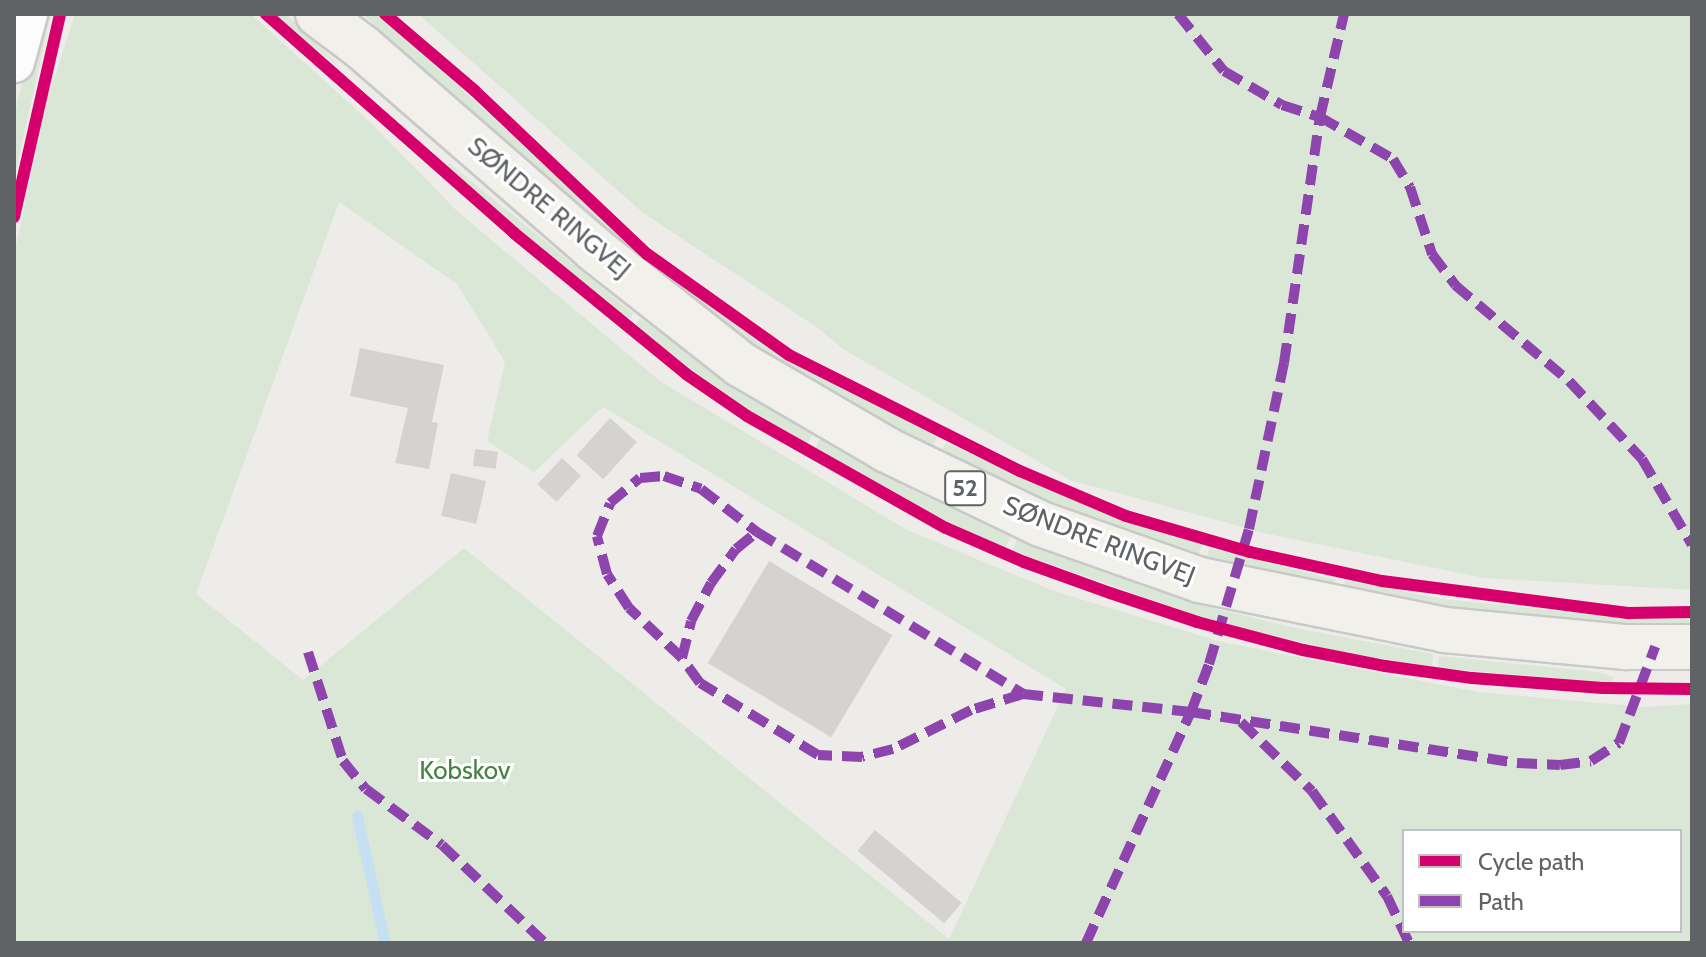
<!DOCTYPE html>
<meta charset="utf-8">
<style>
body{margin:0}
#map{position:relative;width:1706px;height:957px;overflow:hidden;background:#eeece9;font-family:Cabin,sans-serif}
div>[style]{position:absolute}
.green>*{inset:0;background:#dae7d7;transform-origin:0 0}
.stream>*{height:11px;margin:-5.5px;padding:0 5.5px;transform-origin:5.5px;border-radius:5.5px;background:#c5e1f1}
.building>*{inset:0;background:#d5d3d2;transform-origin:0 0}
.roads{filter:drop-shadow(2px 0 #c8c9c8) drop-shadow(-2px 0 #c8c9c8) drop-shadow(0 2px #c8c9c8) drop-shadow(0 -2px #c8c9c8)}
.secondary>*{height:40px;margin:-20px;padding:0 20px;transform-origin:20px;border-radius:20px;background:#fcfcfc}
.primary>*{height:44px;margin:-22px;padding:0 22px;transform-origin:22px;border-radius:22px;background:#f2f0eb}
.quiet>*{height:10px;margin-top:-5px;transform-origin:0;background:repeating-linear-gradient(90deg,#8e44ad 0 20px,transparent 0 30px)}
.cycleway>*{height:12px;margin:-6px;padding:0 6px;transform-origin:6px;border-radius:6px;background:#d6006c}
span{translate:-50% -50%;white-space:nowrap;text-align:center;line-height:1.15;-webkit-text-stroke:6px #fff;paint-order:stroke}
.shield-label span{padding:2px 6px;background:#fff;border:2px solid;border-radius:6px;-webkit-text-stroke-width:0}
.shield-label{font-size:24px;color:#5f6366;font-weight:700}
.street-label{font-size:26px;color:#5f6366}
.park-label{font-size:26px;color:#438242}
.frame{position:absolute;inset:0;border:16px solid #5f6366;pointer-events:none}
.legend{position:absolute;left:1402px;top:829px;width:280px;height:104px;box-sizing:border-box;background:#fff;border:2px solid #bfc1c2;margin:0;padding:10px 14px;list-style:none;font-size:24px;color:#5f6366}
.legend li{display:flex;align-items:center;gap:16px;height:40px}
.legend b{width:40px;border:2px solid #bfc1c2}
</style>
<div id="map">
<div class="green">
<i style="clip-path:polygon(38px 14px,51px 14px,14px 179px,14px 117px)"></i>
<i style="clip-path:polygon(evenodd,75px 14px,251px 14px,370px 122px,457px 211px,660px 381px,907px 530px,1054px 591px,1222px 642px,1478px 692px,1644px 707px,1692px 704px,1692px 943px,14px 943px,14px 255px,47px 100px,75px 14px,339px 202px,457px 284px,505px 362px,487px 441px,534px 472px,603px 407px,1066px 689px,949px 939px,464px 548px,303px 680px,196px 594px,339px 202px,75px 14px,1404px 831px,1680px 831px,1680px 931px,1404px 931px,1404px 831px)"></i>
<i style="clip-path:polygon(273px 14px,286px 14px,340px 67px,300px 37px)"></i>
<i style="clip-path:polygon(363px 14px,379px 14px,644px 255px,788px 358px,937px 437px,930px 450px,762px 353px,617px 247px)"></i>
<i style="clip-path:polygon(418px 14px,1692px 14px,1692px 590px,1484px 578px,1268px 534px,1070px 480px,843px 349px,818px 328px,643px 213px)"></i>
<i style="clip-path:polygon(449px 163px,633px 313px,628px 322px,517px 232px,447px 167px)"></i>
<i style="clip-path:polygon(640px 318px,721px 377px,812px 435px,807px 445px,743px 408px,635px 326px)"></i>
<i style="clip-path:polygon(820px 439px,906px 487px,1010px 537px,1005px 549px,874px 486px,814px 451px)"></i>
<i style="clip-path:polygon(946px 443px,1125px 522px,1203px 544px,1198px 555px,1038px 499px,940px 453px)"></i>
<i style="clip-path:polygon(1017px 539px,1086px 566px,1216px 609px,1300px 629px,1433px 654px,1432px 666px,1350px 654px,1215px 622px,1013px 551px)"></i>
<i style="left:1209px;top:548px;width:130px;height:10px;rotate:14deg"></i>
<i style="clip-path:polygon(1345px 580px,1443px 599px,1607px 616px,1691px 617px,1689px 624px,1570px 625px,1344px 594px)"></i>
<i style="clip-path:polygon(1439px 656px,1598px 672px,1613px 677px,1613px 683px,1438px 668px)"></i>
</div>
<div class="stream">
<i style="left:357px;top:816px;width:130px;rotate:77.6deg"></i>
</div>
<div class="building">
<i style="clip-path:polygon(360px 348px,444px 365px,432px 422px,438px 423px,429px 469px,395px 463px,408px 408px,350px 396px)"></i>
<i style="left:610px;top:418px;width:36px;height:50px;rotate:42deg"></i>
<i style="left:475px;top:449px;width:23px;height:17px;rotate:7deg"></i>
<i style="left:562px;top:458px;width:26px;height:36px;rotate:43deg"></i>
<i style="left:451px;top:473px;width:36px;height:44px;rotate:13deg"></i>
<i style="left:769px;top:561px;width:144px;height:119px;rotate:31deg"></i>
<i style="left:875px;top:830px;width:113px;height:27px;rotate:40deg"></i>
</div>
<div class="roads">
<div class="secondary">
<i style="left:14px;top:62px;width:50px;rotate:-74.8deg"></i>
</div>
<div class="primary">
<i style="left:318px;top:14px;width:55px;rotate:36.9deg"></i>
<i style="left:362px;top:47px;width:308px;rotate:41deg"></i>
<i style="left:594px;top:249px;width:186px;rotate:38.2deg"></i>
<i style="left:740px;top:364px;width:170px;rotate:30.3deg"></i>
<i style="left:887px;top:450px;width:171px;rotate:25.7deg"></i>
<i style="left:1041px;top:524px;width:169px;rotate:19.4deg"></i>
<i style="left:1200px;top:580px;width:250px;rotate:11.5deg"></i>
<i style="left:1445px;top:630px;width:182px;rotate:5.4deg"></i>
<i style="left:1626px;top:647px;width:66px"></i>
</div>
</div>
<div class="quiet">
<i style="left:1178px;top:14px;width:73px;rotate:51.1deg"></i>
<i style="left:1224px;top:71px;width:67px;rotate:30.4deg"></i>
<i style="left:1282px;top:105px;width:40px;rotate:18deg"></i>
<i style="left:1320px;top:117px;width:84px;rotate:29.9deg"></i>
<i style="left:1393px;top:159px;width:33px;rotate:59deg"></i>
<i style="left:1410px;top:187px;width:71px;rotate:71.8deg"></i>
<i style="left:1432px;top:254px;width:39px;rotate:53deg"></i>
<i style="left:1455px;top:285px;width:149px;rotate:40.1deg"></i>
<i style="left:1569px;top:381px;width:107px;rotate:46.9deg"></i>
<i style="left:1642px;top:459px;width:99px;rotate:59.8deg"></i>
<i style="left:308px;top:652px;width:114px;rotate:72.2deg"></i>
<i style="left:343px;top:761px;width:36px;rotate:51deg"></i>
<i style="left:366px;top:789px;width:94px;rotate:36.4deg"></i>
<i style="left:442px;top:845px;width:142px;rotate:43.6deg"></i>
<i style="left:682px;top:658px;width:38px;rotate:-76deg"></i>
<i style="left:691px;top:621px;width:43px;rotate:-62.2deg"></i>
<i style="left:711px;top:583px;width:42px;rotate:-53.7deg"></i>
<i style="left:736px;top:549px;width:27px;rotate:-39deg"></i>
<i style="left:1023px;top:694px;width:54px;rotate:162.9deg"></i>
<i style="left:971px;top:710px;width:87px;rotate:153.4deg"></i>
<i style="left:893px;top:749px;width:32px;rotate:166deg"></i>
<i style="left:862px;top:757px;width:44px;rotate:-177.4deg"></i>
<i style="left:818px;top:755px;width:138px;rotate:-148.6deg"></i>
<i style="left:700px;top:683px;width:31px;rotate:-126deg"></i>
<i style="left:682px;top:658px;width:73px;rotate:-136.7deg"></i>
<i style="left:629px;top:608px;width:40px;rotate:-122.9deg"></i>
<i style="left:607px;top:574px;width:39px;rotate:-105deg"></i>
<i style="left:597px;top:536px;width:35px;rotate:-68deg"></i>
<i style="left:610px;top:503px;width:39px;rotate:-40deg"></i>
<i style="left:640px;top:478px;width:24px;rotate:-5deg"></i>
<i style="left:664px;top:476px;width:39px;rotate:19deg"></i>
<i style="left:701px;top:489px;width:71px;rotate:37.5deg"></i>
<i style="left:757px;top:532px;width:311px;rotate:31.3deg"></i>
<i style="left:1023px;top:694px;width:169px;rotate:6.1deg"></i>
<i style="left:1191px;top:712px;width:330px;rotate:8.9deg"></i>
<i style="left:1517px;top:763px;width:43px;rotate:2.7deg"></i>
<i style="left:1560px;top:765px;width:31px;rotate:-7deg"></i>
<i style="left:1591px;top:761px;width:33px;rotate:-33deg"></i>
<i style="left:1619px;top:743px;width:103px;rotate:-69.4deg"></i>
<i style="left:1241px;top:722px;width:99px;rotate:44.2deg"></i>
<i style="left:1312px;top:791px;width:129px;rotate:54.5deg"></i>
<i style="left:1387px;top:896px;width:52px;rotate:64.9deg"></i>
<i style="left:1086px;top:943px;width:254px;rotate:-65.6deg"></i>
<i style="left:1191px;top:712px;width:51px;rotate:-69.4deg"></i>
<i style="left:1209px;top:664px;width:141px;rotate:-73.5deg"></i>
<i style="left:1249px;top:529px;width:170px;rotate:-78.1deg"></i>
<i style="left:1284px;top:363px;width:249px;rotate:-81.7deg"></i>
<i style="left:1320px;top:117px;width:106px;rotate:-76.9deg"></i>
</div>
<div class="cycleway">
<i style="left:266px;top:14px;width:331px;rotate:41.4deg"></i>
<i style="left:514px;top:233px;width:222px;rotate:39.3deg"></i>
<i style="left:686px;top:374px;width:74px;rotate:34.5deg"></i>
<i style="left:747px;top:416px;width:228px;rotate:29.4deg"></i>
<i style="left:946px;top:528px;width:85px;rotate:23.6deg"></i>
<i style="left:1024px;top:562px;width:91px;rotate:19.8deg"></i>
<i style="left:1110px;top:593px;width:92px;rotate:18.4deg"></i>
<i style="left:1197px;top:622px;width:110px;rotate:14.8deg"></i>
<i style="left:1303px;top:650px;width:84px;rotate:11deg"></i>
<i style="left:1385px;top:666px;width:88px;rotate:7.9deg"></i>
<i style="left:1472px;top:678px;width:131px;rotate:4.4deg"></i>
<i style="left:1603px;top:688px;width:89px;rotate:0.6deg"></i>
<i style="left:385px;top:14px;width:118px;rotate:40.5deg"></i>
<i style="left:475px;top:91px;width:237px;rotate:43.5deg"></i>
<i style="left:647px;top:254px;width:174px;rotate:35.4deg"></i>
<i style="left:789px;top:355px;width:258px;rotate:26.7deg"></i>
<i style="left:1020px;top:471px;width:115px;rotate:23deg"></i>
<i style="left:1126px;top:516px;width:129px;rotate:16.2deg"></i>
<i style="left:1250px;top:552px;width:135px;rotate:12.4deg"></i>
<i style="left:1382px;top:581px;width:248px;rotate:7.4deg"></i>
<i style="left:1628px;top:613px;width:64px;rotate:-0.9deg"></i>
<i style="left:14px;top:217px;width:208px;rotate:-77.2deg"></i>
</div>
<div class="shield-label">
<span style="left:965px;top:488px">52</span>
</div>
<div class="street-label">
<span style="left:549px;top:208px;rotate:40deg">SØNDRE RINGVEJ</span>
<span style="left:1099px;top:541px;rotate:21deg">SØNDRE RINGVEJ</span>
</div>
<div class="park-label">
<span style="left:465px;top:771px">Kobskov</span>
</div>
<div class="frame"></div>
<ul class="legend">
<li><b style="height:10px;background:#d6006c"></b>Cycle path</li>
<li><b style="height:10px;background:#8e44ad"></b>Path</li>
</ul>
</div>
